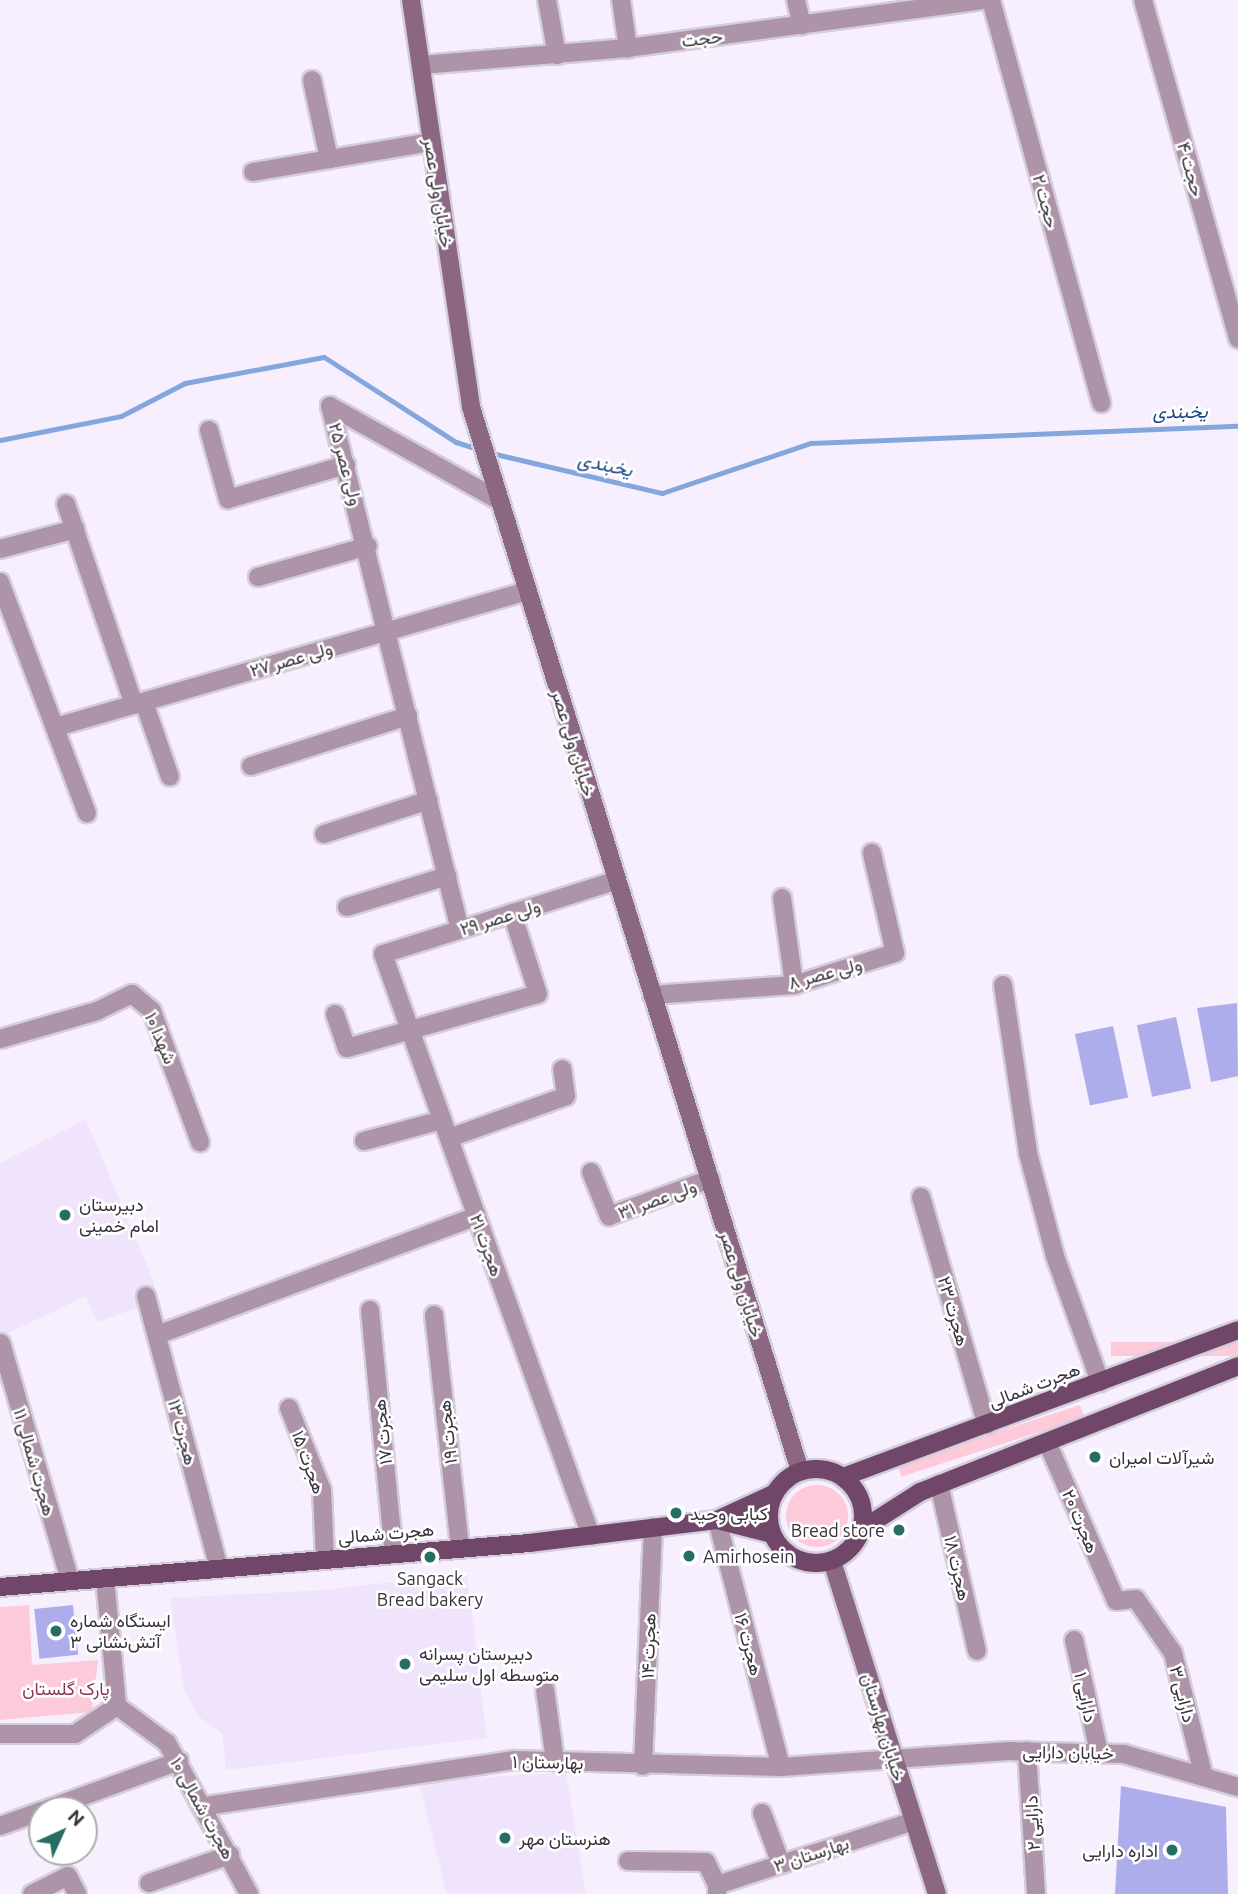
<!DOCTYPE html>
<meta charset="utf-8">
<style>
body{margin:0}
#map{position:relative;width:1238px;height:1894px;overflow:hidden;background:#f7effe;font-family:Ubuntu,Vazirmatn,sans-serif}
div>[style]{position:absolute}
.built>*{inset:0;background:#f0e3fc}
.green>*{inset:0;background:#fccad9;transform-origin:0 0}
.round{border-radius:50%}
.stream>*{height:5px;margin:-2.5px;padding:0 2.5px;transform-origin:2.5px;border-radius:2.5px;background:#83a7dd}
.building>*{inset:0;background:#adadec;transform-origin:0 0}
.roads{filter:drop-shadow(2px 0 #d4cddb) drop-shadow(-2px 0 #d4cddb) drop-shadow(0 2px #d4cddb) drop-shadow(0 -2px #d4cddb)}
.minor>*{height:18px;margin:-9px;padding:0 9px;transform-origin:9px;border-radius:9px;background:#ad94a8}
.tertiary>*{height:18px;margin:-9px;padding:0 9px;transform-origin:9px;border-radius:9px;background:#ad94a8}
.secondary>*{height:18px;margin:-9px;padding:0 9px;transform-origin:9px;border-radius:9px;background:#8b6783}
.primary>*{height:18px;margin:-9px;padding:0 9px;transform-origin:9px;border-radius:9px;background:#714769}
.primary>.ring{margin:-9px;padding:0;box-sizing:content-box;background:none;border:18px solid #714769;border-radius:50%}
.dots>*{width:19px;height:19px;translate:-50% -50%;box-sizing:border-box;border:4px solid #fff;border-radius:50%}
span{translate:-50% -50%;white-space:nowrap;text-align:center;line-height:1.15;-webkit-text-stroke:5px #fff;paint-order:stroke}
.street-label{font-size:18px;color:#37323c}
.poi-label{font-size:18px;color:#37323c}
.left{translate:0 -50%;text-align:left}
.right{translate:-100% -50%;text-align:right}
.park-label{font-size:18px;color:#8a3656}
.water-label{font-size:19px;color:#1c4889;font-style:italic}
.north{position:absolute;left:28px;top:1796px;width:70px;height:70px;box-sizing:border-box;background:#fff;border:2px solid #afadb1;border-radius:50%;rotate:45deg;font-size:19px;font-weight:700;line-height:28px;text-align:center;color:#37323c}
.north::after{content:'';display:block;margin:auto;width:24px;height:32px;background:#266d64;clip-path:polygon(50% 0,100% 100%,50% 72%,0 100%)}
</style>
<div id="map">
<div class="built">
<i style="clip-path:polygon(86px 1119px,155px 1285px,133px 1292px,140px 1307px,97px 1322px,86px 1296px,0 1337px,0 1163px)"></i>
<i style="clip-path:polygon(467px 1573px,487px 1738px,226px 1770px,222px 1733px,199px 1717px,184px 1690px,170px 1598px,324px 1590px)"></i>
<i style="clip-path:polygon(566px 1772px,586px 1894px,447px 1894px,419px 1782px)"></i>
</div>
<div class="green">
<i style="left:1238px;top:1342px;width:14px;height:127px;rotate:90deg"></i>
<i style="left:1080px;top:1405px;width:13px;height:192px;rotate:72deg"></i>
<i class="round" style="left:786px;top:1485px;width:62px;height:62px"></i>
<i style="clip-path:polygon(29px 1605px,32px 1665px,98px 1660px,92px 1712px,0 1720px,0 1607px)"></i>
</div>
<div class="stream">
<i style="left:0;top:440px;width:123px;rotate:-11.2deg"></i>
<i style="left:121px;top:416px;width:72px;rotate:-27.3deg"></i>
<i style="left:185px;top:383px;width:141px;rotate:-10.6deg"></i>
<i style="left:324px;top:357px;width:157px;rotate:32.8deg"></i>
<i style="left:456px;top:442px;width:23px;rotate:18deg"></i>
<i style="left:491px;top:453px;width:176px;rotate:13.2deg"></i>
<i style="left:662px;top:493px;width:157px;rotate:-18.6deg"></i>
<i style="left:811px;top:443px;width:427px;rotate:-2.3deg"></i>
</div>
<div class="building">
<i style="clip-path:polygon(1237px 1003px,1238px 1076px,1211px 1082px,1197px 1008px)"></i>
<i style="left:1176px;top:1017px;width:73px;height:40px;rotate:78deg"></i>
<i style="left:1113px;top:1026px;width:73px;height:39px;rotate:78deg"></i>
<i style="left:73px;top:1605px;width:50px;height:39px;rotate:84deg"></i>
<i style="clip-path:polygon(1121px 1786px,1226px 1807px,1228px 1894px,1115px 1894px)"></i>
</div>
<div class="roads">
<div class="minor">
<i style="left:547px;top:0;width:56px;rotate:79.7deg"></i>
<i style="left:621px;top:0;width:49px;rotate:81.7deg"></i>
<i style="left:796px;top:0;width:26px;rotate:77deg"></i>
<i style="left:991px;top:0;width:418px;rotate:74.7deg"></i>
<i style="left:1143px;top:0;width:352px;rotate:74.3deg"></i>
<i style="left:312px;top:80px;width:81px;rotate:77.9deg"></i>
<i style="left:253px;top:172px;width:181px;rotate:-9.6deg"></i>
<i style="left:209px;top:430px;width:72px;rotate:74.6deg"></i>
<i style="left:228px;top:499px;width:123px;rotate:-16.1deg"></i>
<i style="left:66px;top:504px;width:212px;rotate:71.3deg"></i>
<i style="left:0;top:549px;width:78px;rotate:-14.9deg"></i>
<i style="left:258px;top:577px;width:114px;rotate:-15.7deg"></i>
<i style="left:0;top:582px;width:247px;rotate:69.4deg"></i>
<i style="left:144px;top:702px;width:79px;rotate:70.9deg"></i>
<i style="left:56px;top:727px;width:490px;rotate:-16.1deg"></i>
<i style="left:251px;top:766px;width:165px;rotate:-17.7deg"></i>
<i style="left:324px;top:834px;width:110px;rotate:-17.9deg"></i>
<i style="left:782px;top:898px;width:88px;rotate:82.1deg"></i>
<i style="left:347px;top:907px;width:105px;rotate:-17.2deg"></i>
<i style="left:460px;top:930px;width:540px;rotate:-103.93deg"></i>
<i style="left:330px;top:406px;width:195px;rotate:29.2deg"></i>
<i style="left:1003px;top:985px;width:170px;rotate:81.5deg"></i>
<i style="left:1028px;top:1153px;width:106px;rotate:75.3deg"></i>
<i style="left:1055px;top:1256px;width:134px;rotate:70.3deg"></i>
<i style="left:652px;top:995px;width:142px;rotate:-4deg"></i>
<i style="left:794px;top:985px;width:106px;rotate:-17.6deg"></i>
<i style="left:895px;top:953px;width:103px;rotate:-103deg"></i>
<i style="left:335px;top:1014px;width:36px;rotate:71deg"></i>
<i style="left:347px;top:1048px;width:198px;rotate:-15.8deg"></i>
<i style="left:538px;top:994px;width:85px;rotate:-107.8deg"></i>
<i style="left:0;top:1039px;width:101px;rotate:-16.1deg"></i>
<i style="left:97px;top:1011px;width:39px;rotate:-26deg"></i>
<i style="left:132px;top:994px;width:26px;rotate:40deg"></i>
<i style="left:152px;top:1011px;width:140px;rotate:69.9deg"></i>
<i style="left:449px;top:1138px;width:124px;rotate:-19.7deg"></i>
<i style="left:566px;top:1096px;width:27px;rotate:-98deg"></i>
<i style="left:364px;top:1141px;width:81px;rotate:-15.1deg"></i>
<i style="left:591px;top:1172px;width:48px;rotate:67.8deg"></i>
<i style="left:609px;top:1216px;width:108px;rotate:-20.1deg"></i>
<i style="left:921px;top:1197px;width:237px;rotate:73.9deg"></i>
<i style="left:146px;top:1296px;width:282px;rotate:75deg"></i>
<i style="left:370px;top:1310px;width:245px;rotate:84.4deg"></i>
<i style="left:434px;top:1315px;width:234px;rotate:83.6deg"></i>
<i style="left:157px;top:1335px;width:341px;rotate:-20.4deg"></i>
<i style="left:1px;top:1343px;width:247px;rotate:73.8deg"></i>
<i style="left:289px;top:1408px;width:88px;rotate:68.1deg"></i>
<i style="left:322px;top:1490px;width:69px;rotate:87.5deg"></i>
<i style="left:1047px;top:1442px;width:173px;rotate:66.5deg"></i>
<i style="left:1116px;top:1601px;width:20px;rotate:-6deg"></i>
<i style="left:1136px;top:1599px;width:65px;rotate:55.6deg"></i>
<i style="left:1173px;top:1653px;width:128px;rotate:76deg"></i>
<i style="left:939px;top:1484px;width:171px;rotate:77.2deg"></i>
<i style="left:717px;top:1520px;width:255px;rotate:75.5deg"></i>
<i style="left:591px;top:1536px;width:618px;rotate:-109.67deg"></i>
<i style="left:383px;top:954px;width:245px;rotate:-17.5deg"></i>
<i style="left:105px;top:1578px;width:129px;rotate:84.6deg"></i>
<i style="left:117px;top:1706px;width:62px;rotate:36.5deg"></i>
<i style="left:167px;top:1743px;width:172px;rotate:61.5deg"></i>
<i style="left:1074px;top:1640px;width:116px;rotate:77.5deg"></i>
<i style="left:545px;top:1689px;width:73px;rotate:82.1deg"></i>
<i style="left:0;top:1734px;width:75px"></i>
<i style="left:75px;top:1734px;width:50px;rotate:-33.7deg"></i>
<i style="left:1027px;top:1751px;width:143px;rotate:86.4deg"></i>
<i style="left:643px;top:1766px;width:239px;rotate:-87.6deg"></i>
<i style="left:206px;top:1806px;width:312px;rotate:-8.5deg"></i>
<i style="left:515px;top:1760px;width:266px;rotate:1.5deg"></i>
<i style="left:781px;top:1767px;width:113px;rotate:-4deg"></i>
<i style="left:45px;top:1810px;width:143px;rotate:-20.1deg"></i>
<i style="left:762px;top:1813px;width:54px;rotate:69.6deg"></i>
<i style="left:0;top:1826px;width:45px;rotate:-19.7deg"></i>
<i style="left:628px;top:1861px;width:78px;rotate:0.7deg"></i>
<i style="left:706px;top:1862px;width:25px;rotate:64deg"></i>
<i style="left:149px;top:1883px;width:86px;rotate:-19.1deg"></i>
<i style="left:32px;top:1894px;width:40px;rotate:-26.6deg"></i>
<i style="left:68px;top:1876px;width:20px;rotate:63deg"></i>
<i style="left:717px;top:1894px;width:9px;rotate:-90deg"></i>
<i style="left:717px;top:1885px;width:207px;rotate:-18deg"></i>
</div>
<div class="tertiary">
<i style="left:421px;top:65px;width:208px;rotate:-4.7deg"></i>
<i style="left:628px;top:48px;width:357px;rotate:-7.7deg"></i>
<i style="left:894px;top:1759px;width:115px;rotate:-4deg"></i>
<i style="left:1009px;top:1751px;width:115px;rotate:1.5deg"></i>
<i style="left:1124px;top:1754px;width:119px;rotate:16.1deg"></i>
</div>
<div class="secondary">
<i style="left:411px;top:0;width:411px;rotate:81.6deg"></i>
<i style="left:471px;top:407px;width:1114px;rotate:72.82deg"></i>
<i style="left:832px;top:1561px;width:349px;rotate:72.5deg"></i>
</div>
<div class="primary">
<i class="ring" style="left:769px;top:1469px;width:76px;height:76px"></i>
<i style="left:843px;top:1477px;width:421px;rotate:-20.4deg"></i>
<i style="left:717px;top:1520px;width:62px;rotate:-24.9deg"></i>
<i style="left:862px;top:1529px;width:69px;rotate:-32.5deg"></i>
<i style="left:920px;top:1492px;width:342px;rotate:-21.6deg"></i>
<i style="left:0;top:1587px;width:531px;rotate:-4.75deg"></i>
<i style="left:529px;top:1543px;width:189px;rotate:-7deg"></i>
<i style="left:717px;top:1520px;width:57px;rotate:14.3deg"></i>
</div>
</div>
<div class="dots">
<i style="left:65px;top:1215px;background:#266d64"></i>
<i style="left:1095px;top:1457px;background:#266d64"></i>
<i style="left:676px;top:1513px;background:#266d64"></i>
<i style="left:899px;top:1530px;background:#266d64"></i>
<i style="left:689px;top:1556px;background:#266d64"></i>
<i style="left:430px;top:1557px;background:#266d64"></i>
<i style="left:56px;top:1631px;background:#266d64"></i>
<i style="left:405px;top:1664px;background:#266d64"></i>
<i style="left:505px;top:1838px;background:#266d64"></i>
<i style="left:1172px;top:1850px;background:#266d64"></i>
</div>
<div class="street-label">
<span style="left:702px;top:38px;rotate:-7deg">حجت</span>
<span style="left:1191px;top:169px;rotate:74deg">حجت ۴</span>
<span style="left:439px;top:193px;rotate:81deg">خیابان ولی عصر</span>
<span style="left:1046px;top:201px;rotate:75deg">حجت ۲</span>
<span style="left:346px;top:464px;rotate:75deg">ولی عصر ۲۵</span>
<span style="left:291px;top:659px;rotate:-16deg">ولی عصر ۲۷</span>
<span style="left:574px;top:743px;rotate:73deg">خیابان ولی عصر</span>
<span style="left:500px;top:917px;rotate:-17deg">ولی عصر ۲۹</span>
<span style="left:825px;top:973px;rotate:-15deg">ولی عصر ۸</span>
<span style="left:161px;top:1038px;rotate:67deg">شهدا ۱۰</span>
<span style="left:657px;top:1199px;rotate:-20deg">ولی عصر ۳۱</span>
<span style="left:487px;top:1245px;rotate:70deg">هجرت ۲۱</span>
<span style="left:742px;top:1284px;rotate:73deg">خیابان ولی عصر</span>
<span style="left:954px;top:1311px;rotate:74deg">هجرت ۲۳</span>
<span style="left:1034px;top:1385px;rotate:-21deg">هجرت شمالی</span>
<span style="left:183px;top:1432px;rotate:75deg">هجرت ۱۳</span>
<span style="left:382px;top:1432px;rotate:-96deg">هجرت ۱۷</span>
<span style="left:447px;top:1432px;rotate:-96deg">هجرت ۱۹</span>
<span style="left:35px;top:1462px;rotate:74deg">هجرت شمالی ۱۱</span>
<span style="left:309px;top:1462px;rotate:70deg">هجرت ۱۵</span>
<span style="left:1081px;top:1521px;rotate:67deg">هجرت ۲۰</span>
<span style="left:386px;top:1533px;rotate:-5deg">هجرت شمالی</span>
<span style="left:958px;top:1568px;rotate:77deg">هجرت ۱۸</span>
<span style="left:749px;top:1644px;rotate:75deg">هجرت ۱۶</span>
<span style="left:648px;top:1646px;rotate:-88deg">هجرت ۱۴</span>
<span style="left:1183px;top:1694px;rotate:76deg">دارایی ۳</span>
<span style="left:1086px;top:1697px;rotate:78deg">دارایی ۱</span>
<span style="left:884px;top:1727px;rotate:73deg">خیابان بهارستان</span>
<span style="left:1068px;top:1752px;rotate:1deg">خیابان دارایی</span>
<span style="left:548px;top:1762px;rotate:1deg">بهارستان ۱</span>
<span style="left:203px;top:1808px;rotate:61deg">هجرت شمالی ۱۰</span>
<span style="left:1032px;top:1823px;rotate:-93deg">دارایی ۲</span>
<span style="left:811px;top:1854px;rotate:-18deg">بهارستان ۳</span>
</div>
<div class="poi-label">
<span class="left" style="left:79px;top:1215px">دبیرستان<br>امام خمینی</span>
<span class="left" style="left:1109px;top:1457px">شیرآلات امیران</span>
<span class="left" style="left:690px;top:1513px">کبابی وحید</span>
<span class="right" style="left:885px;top:1530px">Bread store</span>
<span class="left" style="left:703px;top:1556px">Amirhosein</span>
<span style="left:430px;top:1589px">Sangack<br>Bread bakery</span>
<span class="left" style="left:70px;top:1631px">ایستگاه شماره<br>۳ آتش‌نشانی</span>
<span class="left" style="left:419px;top:1664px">دبیرستان پسرانه<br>متوسطه اول سلیمی</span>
<span class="left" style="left:519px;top:1838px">هنرستان مهر</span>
<span class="right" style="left:1158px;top:1850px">اداره دارایی</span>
</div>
<div class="park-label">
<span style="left:66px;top:1688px">پارک گلستان</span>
</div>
<div class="water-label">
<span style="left:1180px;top:412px;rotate:-1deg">یخبندی</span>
<span style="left:605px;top:465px;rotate:12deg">یخبندی</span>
</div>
<div class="north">N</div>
</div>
